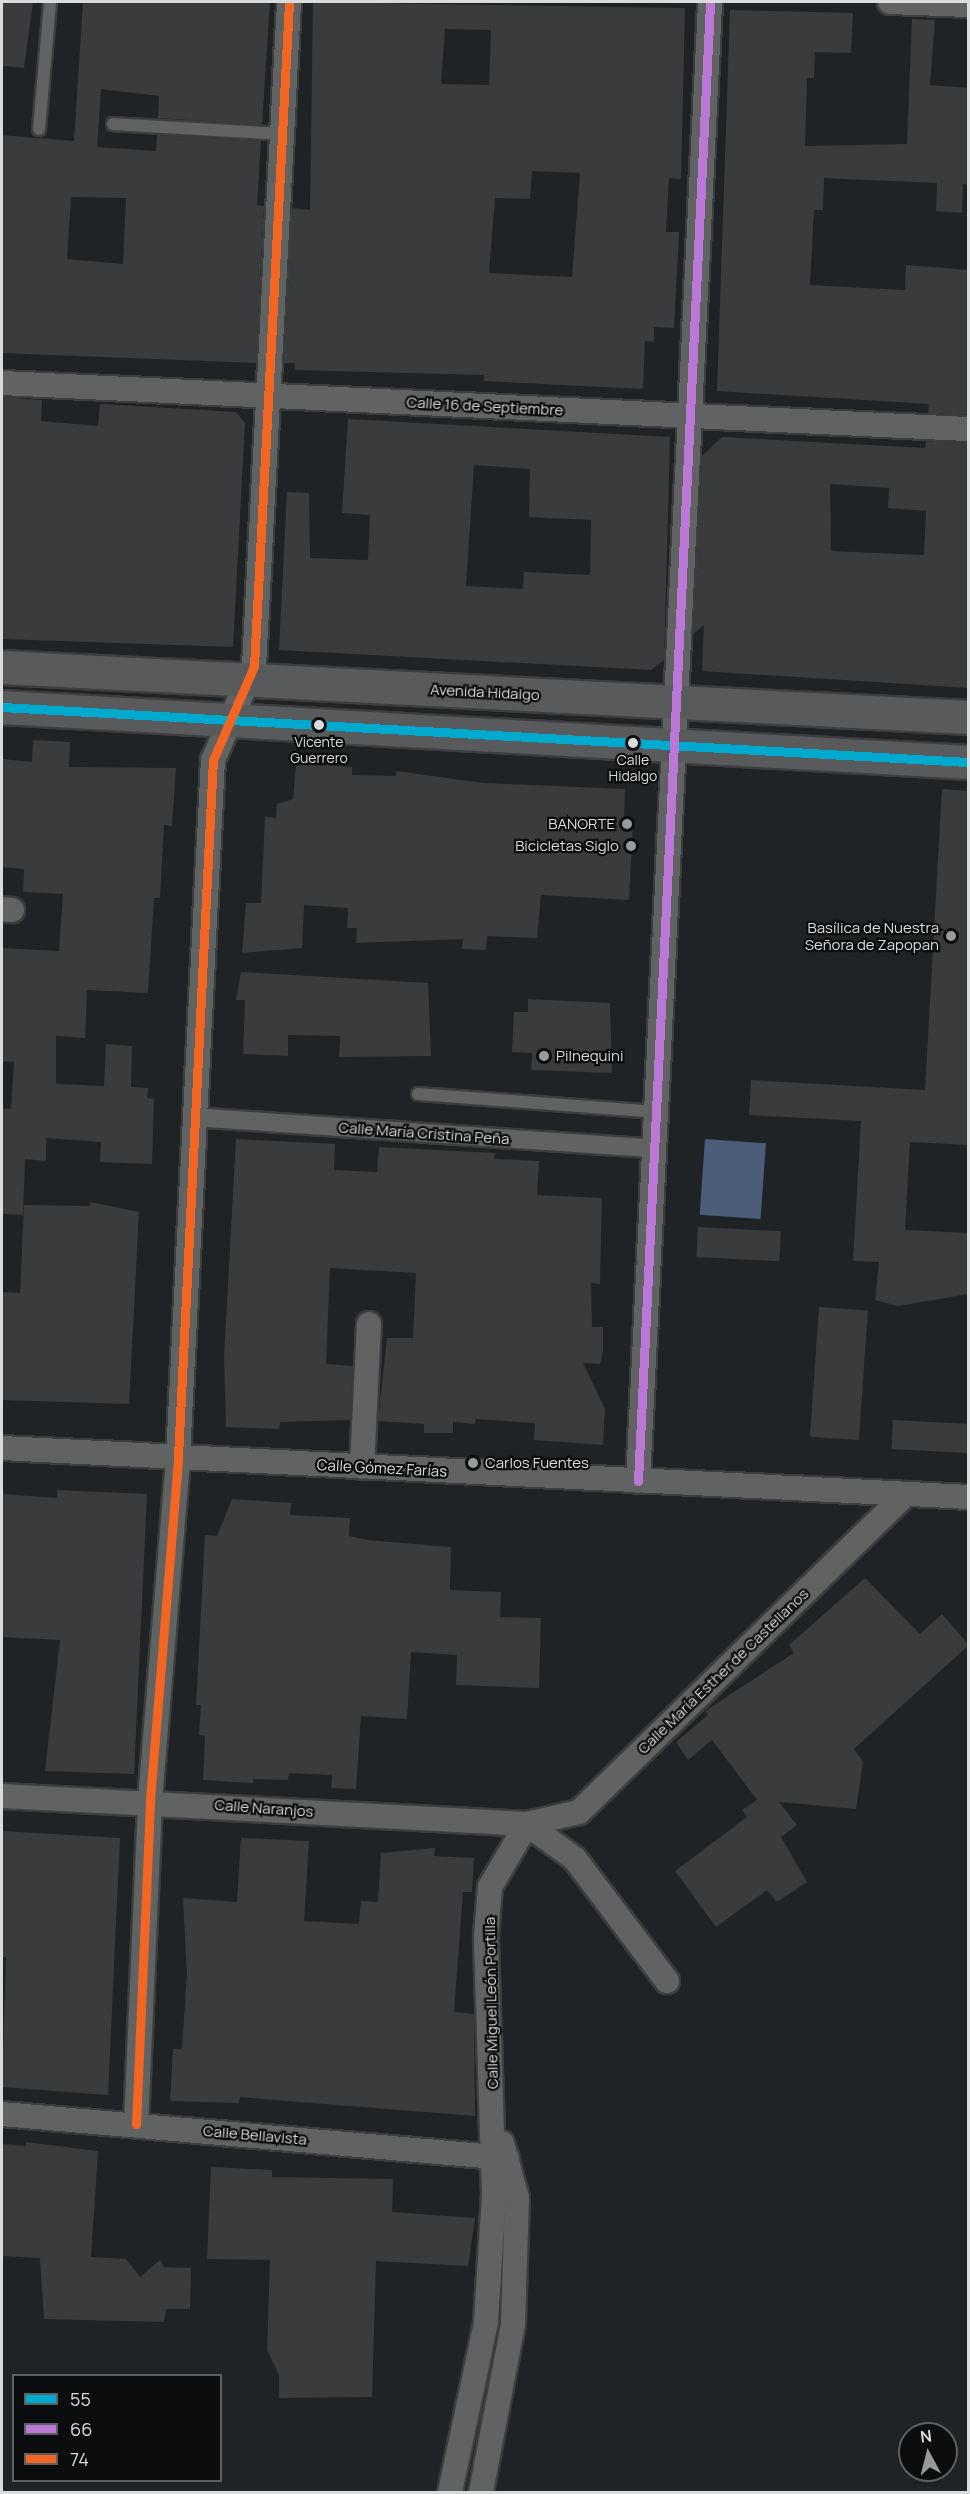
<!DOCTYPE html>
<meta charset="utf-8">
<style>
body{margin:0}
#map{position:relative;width:970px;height:2494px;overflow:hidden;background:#202325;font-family:Manrope,sans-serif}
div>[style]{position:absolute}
.water>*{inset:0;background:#4c5d7b;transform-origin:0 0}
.building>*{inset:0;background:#393b3c;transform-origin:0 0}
.roads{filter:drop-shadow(2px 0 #3b3d3e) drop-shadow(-2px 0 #3b3d3e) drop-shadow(0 2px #3b3d3e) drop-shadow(0 -2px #3b3d3e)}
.service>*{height:12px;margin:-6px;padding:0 6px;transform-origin:6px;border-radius:6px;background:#616262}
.pedestrian>*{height:18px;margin:-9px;padding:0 9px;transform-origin:9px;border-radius:9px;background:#616262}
.minor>*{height:24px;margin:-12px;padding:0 12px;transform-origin:12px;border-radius:12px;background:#616262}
.secondary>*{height:33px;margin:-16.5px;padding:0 16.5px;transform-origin:16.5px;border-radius:16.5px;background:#585a5c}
.bus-1>*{height:9px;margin:-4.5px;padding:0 4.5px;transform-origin:4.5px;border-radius:4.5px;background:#00a9ce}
.bus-2>*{height:9px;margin:-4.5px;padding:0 4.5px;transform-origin:4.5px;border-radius:4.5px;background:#ba77d6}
.bus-3>*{height:9px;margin:-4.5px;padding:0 4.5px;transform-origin:4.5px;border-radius:4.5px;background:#f26522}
.dots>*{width:16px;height:16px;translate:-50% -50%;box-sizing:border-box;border:3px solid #0b0d0e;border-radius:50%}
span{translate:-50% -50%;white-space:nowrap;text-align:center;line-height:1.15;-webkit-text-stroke:4.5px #0b0d0e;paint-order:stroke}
.bus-label{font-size:14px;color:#d9dcdd}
.street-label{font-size:15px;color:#d9dcdd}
.poi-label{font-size:15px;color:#d9dcdd}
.right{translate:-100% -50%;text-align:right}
.left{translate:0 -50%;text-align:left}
.frame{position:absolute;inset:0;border:3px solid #d9dcdd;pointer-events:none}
.legend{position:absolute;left:12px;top:2374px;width:210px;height:108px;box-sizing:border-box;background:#0b0d0e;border:2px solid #5d6061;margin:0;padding:8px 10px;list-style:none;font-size:18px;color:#d9dcdd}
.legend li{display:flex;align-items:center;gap:12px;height:30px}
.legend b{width:30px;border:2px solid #5d6061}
.north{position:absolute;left:898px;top:2422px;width:60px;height:60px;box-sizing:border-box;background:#0b0d0e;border:2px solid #5d6061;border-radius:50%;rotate:353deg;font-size:16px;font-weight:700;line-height:24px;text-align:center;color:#d9dcdd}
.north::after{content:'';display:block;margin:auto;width:21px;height:27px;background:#989b9d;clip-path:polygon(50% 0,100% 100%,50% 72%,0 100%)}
</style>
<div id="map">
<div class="water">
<i style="left:705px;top:1139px;width:61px;height:76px;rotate:4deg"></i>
</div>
<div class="building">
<i style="clip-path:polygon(2px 2px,33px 2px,24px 68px,2px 66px)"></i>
<i style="clip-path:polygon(evenodd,83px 2px,270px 2px,262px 125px,158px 118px,159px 96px,101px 89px,97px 147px,156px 151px,157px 135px,261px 141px,257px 205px,264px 206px,256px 363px,2px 353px,2px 135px,74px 141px,83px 2px,71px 197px,126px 198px,123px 264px,67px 259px,71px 197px)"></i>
<i style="clip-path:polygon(evenodd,313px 2px,685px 8px,681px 179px,669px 178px,666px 232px,679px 232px,674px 328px,654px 327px,654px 342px,645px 341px,643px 389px,484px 381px,484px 375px,295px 370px,295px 363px,284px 363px,292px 208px,310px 210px,313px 2px,445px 29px,491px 30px,489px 85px,441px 84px,445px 29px,313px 2px,532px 171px,580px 173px,572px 277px,489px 273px,495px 198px,530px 199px,532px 171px)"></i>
<i style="clip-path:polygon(730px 10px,853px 13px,851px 53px,815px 52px,814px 78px,807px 78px,805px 146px,907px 144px,912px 19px,935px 20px,930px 85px,969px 88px,969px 185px,963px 184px,962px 213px,936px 211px,937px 183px,824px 178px,823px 210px,814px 210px,810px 285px,905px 290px,906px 265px,969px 270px,969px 415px,928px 413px,929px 404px,717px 391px)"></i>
<i style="clip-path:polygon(2px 397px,42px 400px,41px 421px,98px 426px,100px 404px,236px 412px,245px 423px,233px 647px,2px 639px)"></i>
<i style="clip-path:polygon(evenodd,348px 419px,670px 437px,664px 660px,651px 670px,279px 650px,287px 492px,309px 493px,310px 558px,368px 560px,370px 515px,342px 513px,348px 419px,474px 465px,530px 469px,529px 517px,591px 520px,590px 575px,524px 572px,523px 589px,466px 586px,474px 465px)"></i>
<i style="clip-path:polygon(evenodd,722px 437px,925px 448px,926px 441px,969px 443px,969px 688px,702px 671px,704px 625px,693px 634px,702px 456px,722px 437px,830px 484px,889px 488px,888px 508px,926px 511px,924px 555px,831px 551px,830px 484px)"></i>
<i style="clip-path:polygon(33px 740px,70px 742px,69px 767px,176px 768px,172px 826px,164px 825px,160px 898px,154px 898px,148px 993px,87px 990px,85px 1038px,56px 1036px,56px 1084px,104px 1086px,106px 1044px,132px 1046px,131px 1087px,148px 1088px,147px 1098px,154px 1099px,152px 1164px,100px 1162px,101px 1142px,46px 1138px,46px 1161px,25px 1159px,23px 1215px,2px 1214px,2px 1109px,11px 1109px,14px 1062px,2px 1061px,2px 948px,59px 951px,63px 894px,23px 892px,24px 869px,2px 867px,2px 759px,32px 762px)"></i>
<i style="clip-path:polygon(311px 764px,352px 767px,352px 775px,396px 776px,396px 771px,483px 783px,625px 789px,624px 824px,633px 824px,629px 900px,541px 895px,537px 938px,487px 936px,486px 950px,462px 949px,463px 939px,356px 943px,357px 928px,347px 928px,348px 908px,304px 905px,302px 948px,242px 953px,246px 903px,261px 903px,265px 817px,276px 818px,277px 804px,293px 799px,296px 766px)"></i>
<i style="clip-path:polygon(942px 789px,969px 791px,969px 1145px,910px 1142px,905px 1230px,969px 1233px,969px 1294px,898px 1306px,875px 1300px,879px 1262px,853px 1261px,861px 1121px,749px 1115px,751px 1080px,925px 1090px)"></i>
<i style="clip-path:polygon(241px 972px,428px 983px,431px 1056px,339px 1057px,340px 1036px,288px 1035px,288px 1056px,243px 1054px,245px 1000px,236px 1000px)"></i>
<i style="clip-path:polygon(528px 999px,610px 1003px,612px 1073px,531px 1070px,532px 1053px,512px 1052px,514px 1012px,528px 1012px)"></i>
<i style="clip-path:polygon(236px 1139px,335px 1144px,334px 1170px,377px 1172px,379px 1147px,495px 1153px,494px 1159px,539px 1161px,537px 1195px,602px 1198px,600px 1284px,591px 1283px,592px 1327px,603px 1327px,603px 1351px,600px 1364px,583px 1363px,605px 1409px,603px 1445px,534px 1440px,535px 1423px,476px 1419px,475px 1424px,453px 1422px,453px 1433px,424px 1433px,424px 1424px,378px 1421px,387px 1338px,413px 1338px,416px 1273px,330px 1268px,326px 1364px,353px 1366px,350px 1420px,280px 1422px,279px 1429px,226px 1427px,224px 1357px)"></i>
<i style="clip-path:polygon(90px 1202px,139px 1212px,129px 1404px,2px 1400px,2px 1292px,20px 1293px,24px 1205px,90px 1206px)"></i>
<i style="left:698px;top:1227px;width:83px;height:30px;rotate:3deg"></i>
<i style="left:819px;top:1307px;width:49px;height:130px;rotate:4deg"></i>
<i style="left:893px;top:1420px;width:76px;height:29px;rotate:3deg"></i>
<i style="clip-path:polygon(57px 1490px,147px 1494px,134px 1774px,45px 1771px,60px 1640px,2px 1637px,2px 1494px,57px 1498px)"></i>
<i style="clip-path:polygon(232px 1499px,291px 1503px,290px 1515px,350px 1518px,349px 1536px,367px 1540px,451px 1547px,450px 1590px,501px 1592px,500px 1617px,541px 1618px,539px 1688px,456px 1685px,457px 1655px,411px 1652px,407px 1719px,361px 1716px,356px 1789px,331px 1788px,332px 1775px,289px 1773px,288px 1780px,253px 1779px,253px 1783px,203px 1780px,205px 1736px,199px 1735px,201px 1705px,196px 1705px,205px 1535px,217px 1536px)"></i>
<i style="clip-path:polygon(865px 1578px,920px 1634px,942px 1614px,969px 1645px,854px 1749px,863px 1762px,856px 1809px,779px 1802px,797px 1825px,781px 1837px,807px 1882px,777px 1902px,767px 1890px,716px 1927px,675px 1871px,747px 1817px,742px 1810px,757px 1800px,712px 1740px,688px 1760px,676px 1742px,708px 1715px,705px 1711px,794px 1653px,789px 1645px)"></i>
<i style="clip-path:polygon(2px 1831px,120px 1838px,108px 2095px,2px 2087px,6px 1957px,2px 1957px)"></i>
<i style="clip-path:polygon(241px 1838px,309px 1841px,304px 1921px,359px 1924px,361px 1901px,378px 1902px,381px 1853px,435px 1848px,434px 1856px,474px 1858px,472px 1892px,463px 1892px,454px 2012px,474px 2014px,475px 2116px,240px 2097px,239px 2103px,170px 2101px,173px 2049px,182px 2049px,187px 1974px,183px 1898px,237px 1902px)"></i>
<i style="clip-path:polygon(26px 2142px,98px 2151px,91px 2257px,126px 2259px,140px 2277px,160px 2260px,164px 2267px,191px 2268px,190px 2309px,166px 2309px,164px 2322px,44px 2319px,40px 2258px,2px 2256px,2px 2144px,26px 2146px)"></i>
<i style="clip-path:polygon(211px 2167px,272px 2170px,272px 2177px,393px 2179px,392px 2212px,475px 2218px,468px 2266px,376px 2261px,372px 2397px,279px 2398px,279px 2375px,267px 2350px,270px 2260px,207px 2259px)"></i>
</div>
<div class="roads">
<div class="service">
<i style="left:113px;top:124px;width:168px;rotate:3.4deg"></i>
<i style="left:39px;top:129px;width:127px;rotate:-85deg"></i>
<i style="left:418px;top:1094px;width:240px;rotate:4.3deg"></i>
</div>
<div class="pedestrian">
<i style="left:192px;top:1117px;width:465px;rotate:3.9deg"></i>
</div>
<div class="minor">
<i style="left:890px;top:2px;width:78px;rotate:2.2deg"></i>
<i style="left:2px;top:383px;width:967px;rotate:2.73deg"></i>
<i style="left:2px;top:909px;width:10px;rotate:6deg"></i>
<i style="left:2px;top:1448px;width:967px;rotate:2.9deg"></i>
<i style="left:362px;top:1467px;width:143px;rotate:-87.2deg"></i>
<i style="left:638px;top:1481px;width:1481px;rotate:-87.21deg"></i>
<i style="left:2px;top:1796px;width:526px;rotate:3.05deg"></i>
<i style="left:527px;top:1824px;width:53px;rotate:-13deg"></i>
<i style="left:579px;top:1812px;width:456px;rotate:-44.2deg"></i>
<i style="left:527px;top:1824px;width:59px;rotate:36.1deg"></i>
<i style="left:575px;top:1859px;width:153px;rotate:53deg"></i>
<i style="left:2px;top:2114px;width:507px;rotate:4.98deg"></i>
<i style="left:136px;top:2124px;width:324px;rotate:-87.5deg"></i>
<i style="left:150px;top:1800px;width:344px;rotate:-85.3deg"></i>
<i style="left:178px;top:1457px;width:698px;rotate:-87.13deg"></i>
<i style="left:213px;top:760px;width:103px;rotate:-66.4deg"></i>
<i style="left:254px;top:666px;width:665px;rotate:-86.98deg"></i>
<i style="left:450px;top:2492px;width:174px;rotate:-78deg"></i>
<i style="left:486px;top:2322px;width:126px;rotate:-86.4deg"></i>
<i style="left:494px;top:2196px;width:260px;rotate:-91.8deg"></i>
<i style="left:486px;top:1936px;width:49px;rotate:-85.3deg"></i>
<i style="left:490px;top:1887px;width:73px;rotate:-59.6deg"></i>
<i style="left:481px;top:2492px;width:171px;rotate:-79.2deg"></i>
<i style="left:513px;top:2324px;width:126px;rotate:-88.2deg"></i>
<i style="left:517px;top:2198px;width:57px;rotate:-105.3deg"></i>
</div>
<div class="secondary">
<i style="left:2px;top:667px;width:967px;rotate:2.96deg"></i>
<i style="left:2px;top:707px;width:968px;rotate:3.26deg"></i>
</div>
</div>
<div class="bus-1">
<i style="left:2px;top:707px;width:968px;rotate:3.26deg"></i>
</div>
<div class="bus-2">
<i style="left:638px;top:1481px;width:1481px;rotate:-87.21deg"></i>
</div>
<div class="bus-3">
<i style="left:136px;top:2124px;width:324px;rotate:-87.5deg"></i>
<i style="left:150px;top:1800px;width:344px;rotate:-85.3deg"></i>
<i style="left:178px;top:1457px;width:698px;rotate:-87.13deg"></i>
<i style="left:213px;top:760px;width:103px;rotate:-66.4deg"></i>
<i style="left:254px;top:666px;width:665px;rotate:-86.98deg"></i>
</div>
<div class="dots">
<i style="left:319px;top:725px;background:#d9dcdd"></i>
<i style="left:633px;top:743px;background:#d9dcdd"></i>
<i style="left:627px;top:824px;background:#989b9d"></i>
<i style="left:631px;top:846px;background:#989b9d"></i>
<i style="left:951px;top:936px;background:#989b9d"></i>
<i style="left:544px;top:1056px;background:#989b9d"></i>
<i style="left:473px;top:1463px;background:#989b9d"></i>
</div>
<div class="bus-label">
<span style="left:319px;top:750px">Vicente<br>Guerrero</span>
<span style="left:633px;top:768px">Calle<br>Hidalgo</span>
</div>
<div class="street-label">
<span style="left:485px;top:406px;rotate:3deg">Calle 16 de Septiembre</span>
<span style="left:485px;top:692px;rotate:3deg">Avenida Hidalgo</span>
<span style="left:424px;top:1133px;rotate:4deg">Calle María Cristina Peña</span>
<span style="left:382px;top:1468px;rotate:3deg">Calle Gómez Farías</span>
<span style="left:723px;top:1671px;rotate:-44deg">Calle María Esther de Castellanos</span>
<span style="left:264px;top:1808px;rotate:4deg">Calle Naranjos</span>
<span style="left:491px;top:2003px;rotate:-91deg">Calle Miguel León Portilla</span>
<span style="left:255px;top:2135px;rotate:5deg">Calle Bellavista</span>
</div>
<div class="poi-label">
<span class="right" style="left:615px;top:824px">BANORTE</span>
<span class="right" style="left:619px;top:846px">Bicicletas Siglo</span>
<span class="right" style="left:939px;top:936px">Basílica de Nuestra<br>Señora de Zapopan</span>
<span class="left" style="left:556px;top:1056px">Pilnequini</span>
<span class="left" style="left:485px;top:1463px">Carlos Fuentes</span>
</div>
<div class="frame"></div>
<ul class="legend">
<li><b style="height:8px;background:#00a9ce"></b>55</li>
<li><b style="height:8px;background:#ba77d6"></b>66</li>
<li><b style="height:8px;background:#f26522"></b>74</li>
</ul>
<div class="north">N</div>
</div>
